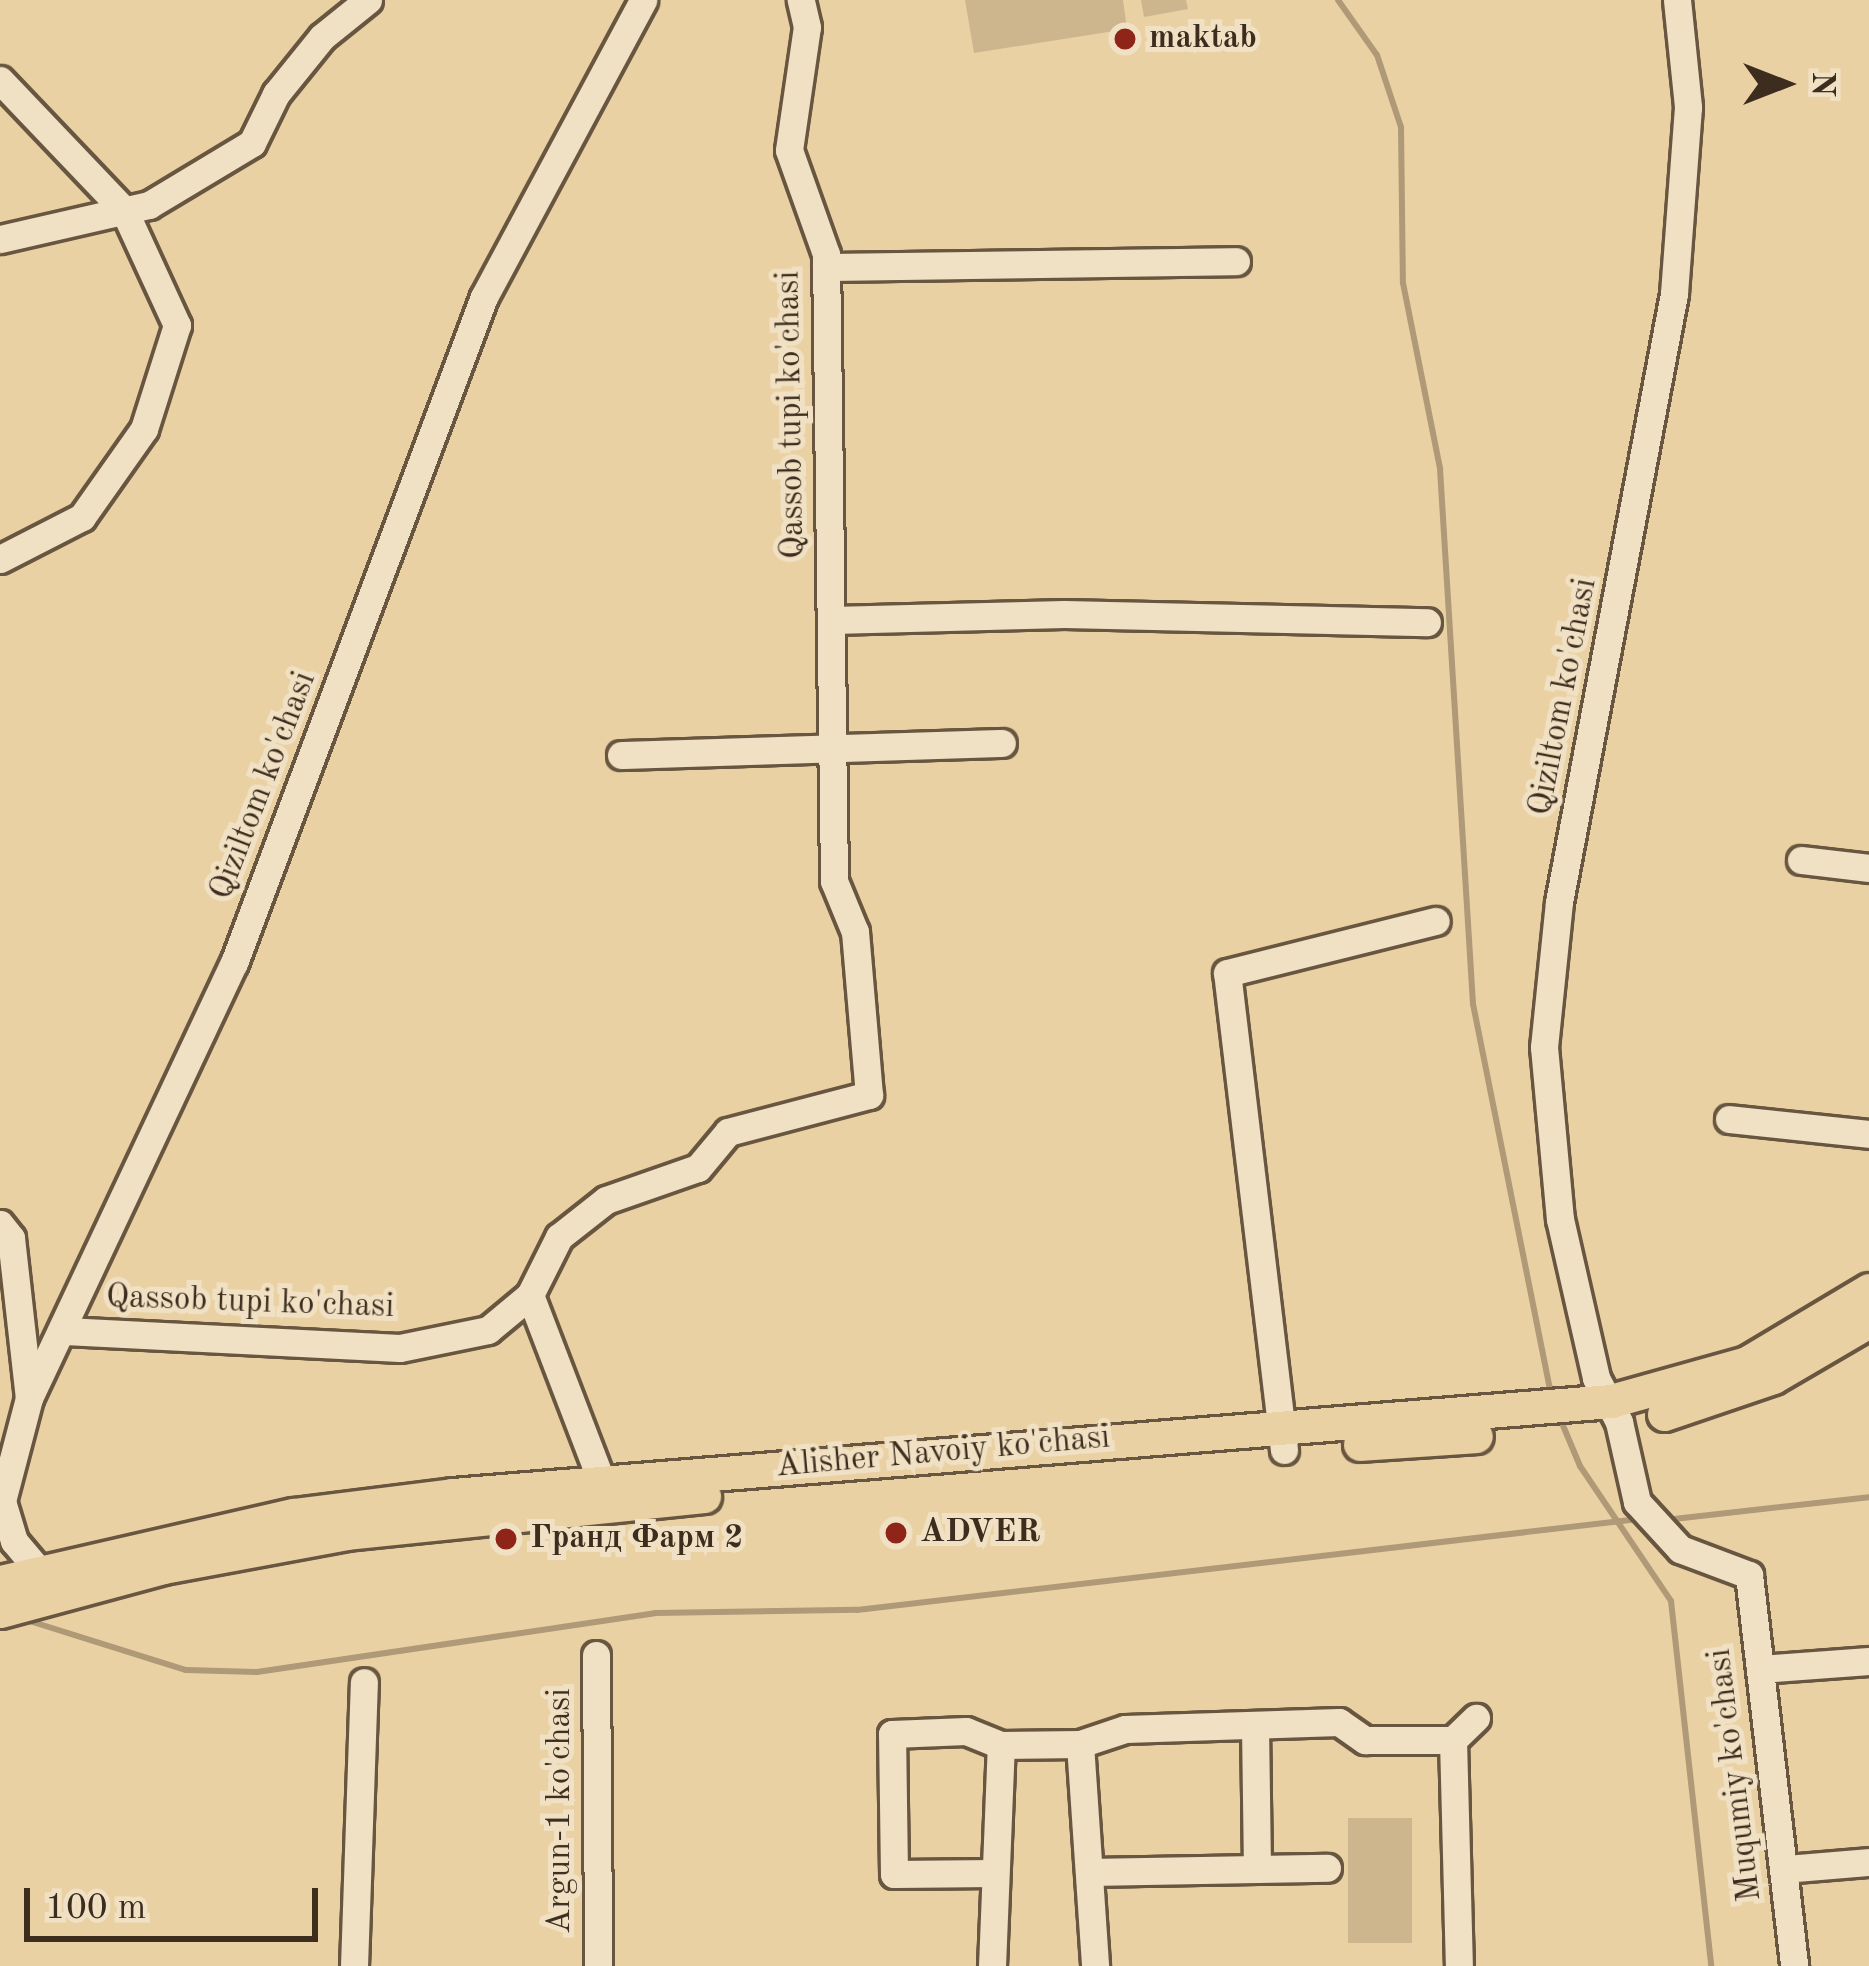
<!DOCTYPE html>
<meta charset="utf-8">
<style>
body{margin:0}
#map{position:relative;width:1869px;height:1966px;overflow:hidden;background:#ead1a4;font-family:"Old Standard TT",serif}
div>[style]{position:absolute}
.green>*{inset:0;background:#cdb58d;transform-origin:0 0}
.stream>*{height:6px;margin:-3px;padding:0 3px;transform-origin:3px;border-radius:3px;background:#af9976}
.roads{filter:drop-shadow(3px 0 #685640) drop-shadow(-3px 0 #685640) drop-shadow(0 3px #685640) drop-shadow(0 -3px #685640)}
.minor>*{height:27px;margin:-13.5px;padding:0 13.5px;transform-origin:13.5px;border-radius:13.5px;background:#f1e1c4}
.major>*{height:33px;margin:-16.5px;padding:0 16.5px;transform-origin:16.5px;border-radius:16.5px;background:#ead1a4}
.dots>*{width:33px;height:33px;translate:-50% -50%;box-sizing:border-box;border:6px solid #f1e1c4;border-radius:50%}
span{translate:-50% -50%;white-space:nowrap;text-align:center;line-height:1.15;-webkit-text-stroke:10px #f1e1c4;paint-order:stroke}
.poi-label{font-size:33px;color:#3d2d1e;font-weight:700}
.left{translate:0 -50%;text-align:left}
.street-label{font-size:33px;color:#3d2d1e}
.north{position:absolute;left:1725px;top:24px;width:120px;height:120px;-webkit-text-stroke:9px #f1e1c4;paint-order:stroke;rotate:90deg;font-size:33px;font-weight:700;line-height:48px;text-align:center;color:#3d2d1e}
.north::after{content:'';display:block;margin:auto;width:42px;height:54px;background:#3d2d1e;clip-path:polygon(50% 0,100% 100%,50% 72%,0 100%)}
.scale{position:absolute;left:24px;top:1888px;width:294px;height:54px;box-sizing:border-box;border:6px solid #3d2d1e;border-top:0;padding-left:15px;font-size:36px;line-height:42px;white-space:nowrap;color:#3d2d1e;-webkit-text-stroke:9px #f1e1c4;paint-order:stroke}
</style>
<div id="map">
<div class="green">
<i style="clip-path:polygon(965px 0,1123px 0,1127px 29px,974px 53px)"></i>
<i style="clip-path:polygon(1141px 0,1186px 0,1188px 9px,1144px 17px)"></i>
<i style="left:1348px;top:1818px;width:64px;height:125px"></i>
</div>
<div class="stream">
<i style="left:1338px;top:0;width:67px;rotate:54.7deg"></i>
<i style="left:1377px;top:55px;width:76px;rotate:71.6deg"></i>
<i style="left:1401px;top:127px;width:156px;rotate:89.3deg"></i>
<i style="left:1403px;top:283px;width:190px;rotate:78.7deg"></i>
<i style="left:1440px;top:469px;width:536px;rotate:86.47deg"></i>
<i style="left:1473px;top:1004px;width:397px;rotate:78.7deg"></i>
<i style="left:1559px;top:1416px;width:54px;rotate:67.2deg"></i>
<i style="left:1580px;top:1466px;width:163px;rotate:56deg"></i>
<i style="left:1671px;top:1601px;width:367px;rotate:83.7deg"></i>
<i style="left:1665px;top:1520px;width:205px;rotate:-6.4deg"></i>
<i style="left:20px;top:1618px;width:174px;rotate:17.4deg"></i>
<i style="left:186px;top:1670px;width:71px;rotate:1.6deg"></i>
<i style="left:257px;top:1672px;width:402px;rotate:-8.4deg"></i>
<i style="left:655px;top:1613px;width:202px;rotate:-0.9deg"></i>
<i style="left:857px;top:1610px;width:787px;rotate:-6.64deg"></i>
</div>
<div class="roads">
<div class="minor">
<i style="left:1677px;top:0;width:108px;rotate:84.1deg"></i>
<i style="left:1688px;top:107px;width:188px;rotate:94.3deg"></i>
<i style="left:1674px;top:294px;width:619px;rotate:100.71deg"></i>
<i style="left:1559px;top:902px;width:146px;rotate:95.9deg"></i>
<i style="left:1544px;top:1047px;width:173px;rotate:84.7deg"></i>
<i style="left:1560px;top:1219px;width:163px;rotate:77.2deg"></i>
<i style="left:1596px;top:1378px;width:50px;rotate:62.4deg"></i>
<i style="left:1619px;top:1422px;width:82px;rotate:77.3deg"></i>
<i style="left:1637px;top:1502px;width:64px;rotate:47.5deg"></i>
<i style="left:1680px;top:1549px;width:74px;rotate:20.6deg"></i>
<i style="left:1749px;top:1575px;width:394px;rotate:83.4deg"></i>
<i style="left:0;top:80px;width:180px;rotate:46.4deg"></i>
<i style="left:124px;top:210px;width:127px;rotate:65.3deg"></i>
<i style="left:177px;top:325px;width:109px;rotate:107.6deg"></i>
<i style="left:144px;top:429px;width:108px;rotate:125.2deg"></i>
<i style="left:82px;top:517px;width:92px;rotate:152.9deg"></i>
<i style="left:0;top:239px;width:153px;rotate:-12.9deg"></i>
<i style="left:149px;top:205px;width:120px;rotate:-31deg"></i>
<i style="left:252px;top:143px;width:55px;rotate:-63.9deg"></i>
<i style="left:276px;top:94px;width:73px;rotate:-51.1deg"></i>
<i style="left:322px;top:37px;width:59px;rotate:-38.8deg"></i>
<i style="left:826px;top:267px;width:410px;rotate:-0.8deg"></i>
<i style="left:832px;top:620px;width:232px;rotate:-1.5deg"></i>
<i style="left:1064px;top:614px;width:363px;rotate:1.3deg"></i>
<i style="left:621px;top:755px;width:381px;rotate:-1.8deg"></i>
<i style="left:1801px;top:860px;width:68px;rotate:6.7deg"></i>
<i style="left:1729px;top:1119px;width:141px;rotate:6.1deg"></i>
<i style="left:0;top:1224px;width:18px;rotate:52deg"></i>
<i style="left:11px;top:1238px;width:161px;rotate:83.6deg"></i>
<i style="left:530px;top:1295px;width:217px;rotate:69deg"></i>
<i style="left:65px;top:1331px;width:335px;rotate:2.9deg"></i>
<i style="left:400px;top:1348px;width:90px;rotate:-11.6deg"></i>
<i style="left:488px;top:1330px;width:55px;rotate:-39.8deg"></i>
<i style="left:530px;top:1295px;width:65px;rotate:-63.4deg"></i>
<i style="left:559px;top:1237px;width:60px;rotate:-38.2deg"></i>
<i style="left:606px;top:1200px;width:97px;rotate:-19.2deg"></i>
<i style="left:698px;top:1168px;width:47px;rotate:-50.2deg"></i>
<i style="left:728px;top:1132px;width:146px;rotate:-14.7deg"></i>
<i style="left:869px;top:1095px;width:164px;rotate:-94.9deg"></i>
<i style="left:855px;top:932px;width:55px;rotate:-112.4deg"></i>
<i style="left:834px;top:881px;width:627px;rotate:-90.73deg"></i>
<i style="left:826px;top:254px;width:110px;rotate:-109.6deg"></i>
<i style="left:789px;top:150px;width:124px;rotate:-81.7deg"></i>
<i style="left:807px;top:27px;width:28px;rotate:-103deg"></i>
<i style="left:1284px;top:1450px;width:480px;rotate:-96.8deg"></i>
<i style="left:1227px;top:973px;width:215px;rotate:-14deg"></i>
<i style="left:51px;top:1585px;width:57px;rotate:-130.1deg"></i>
<i style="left:14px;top:1541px;width:42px;rotate:-106.7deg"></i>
<i style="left:2px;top:1501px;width:106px;rotate:-75.3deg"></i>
<i style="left:29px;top:1398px;width:481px;rotate:-64.8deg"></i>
<i style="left:234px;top:963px;width:711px;rotate:-69.43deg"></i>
<i style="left:484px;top:297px;width:337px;rotate:-61.8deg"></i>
<i style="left:596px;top:1655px;width:311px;rotate:89.6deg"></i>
<i style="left:1760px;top:1669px;width:109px;rotate:-4.2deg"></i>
<i style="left:1255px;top:1725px;width:144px;rotate:89.2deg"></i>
<i style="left:1453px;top:1740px;width:226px;rotate:88.5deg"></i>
<i style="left:1080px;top:1744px;width:223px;rotate:86.1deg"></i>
<i style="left:1785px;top:1869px;width:84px;rotate:-4.8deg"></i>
<i style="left:1089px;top:1872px;width:238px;rotate:-1deg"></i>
<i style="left:995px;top:1873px;width:101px;rotate:179.4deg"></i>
<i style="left:894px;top:1874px;width:140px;rotate:-90.8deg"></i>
<i style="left:892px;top:1734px;width:74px;rotate:-2.3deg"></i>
<i style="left:966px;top:1731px;width:38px;rotate:22deg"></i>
<i style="left:1001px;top:1745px;width:79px;rotate:-0.7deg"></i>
<i style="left:1080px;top:1744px;width:47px;rotate:-18.4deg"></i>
<i style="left:1125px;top:1729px;width:214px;rotate:-1.9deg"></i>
<i style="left:1339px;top:1722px;width:32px;rotate:35deg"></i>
<i style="left:1365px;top:1740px;width:88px"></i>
<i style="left:1453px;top:1740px;width:32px;rotate:-44deg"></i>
<i style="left:354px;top:1966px;width:284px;rotate:-88deg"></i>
<i style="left:992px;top:1966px;width:221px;rotate:-87.7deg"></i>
</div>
<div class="major">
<i style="left:1664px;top:1414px;width:115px;rotate:-18.7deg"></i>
<i style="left:1773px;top:1377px;width:111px;rotate:-30.3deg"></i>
<i style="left:1360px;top:1444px;width:116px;rotate:-3.9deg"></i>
<i style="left:0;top:1582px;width:301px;rotate:-12.9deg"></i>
<i style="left:293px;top:1515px;width:161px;rotate:-7.1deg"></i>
<i style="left:453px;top:1495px;width:1162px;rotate:-4.64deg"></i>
<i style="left:1611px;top:1401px;width:141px;rotate:-15.6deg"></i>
<i style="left:1747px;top:1363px;width:142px;rotate:-30.9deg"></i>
<i style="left:0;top:1611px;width:169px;rotate:-15.1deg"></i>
<i style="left:163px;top:1567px;width:187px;rotate:-10.5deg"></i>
<i style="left:347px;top:1533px;width:359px;rotate:-5.9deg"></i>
</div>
</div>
<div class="dots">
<i style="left:1125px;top:39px;background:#8f2418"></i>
<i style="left:896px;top:1533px;background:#8f2418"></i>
<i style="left:506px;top:1539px;background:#8f2418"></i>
</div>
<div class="poi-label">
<span class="left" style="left:1149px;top:39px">maktab</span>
<span class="left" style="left:920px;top:1533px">ADVER</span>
<span class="left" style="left:530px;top:1539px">Гранд Фарм 2</span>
</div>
<div class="street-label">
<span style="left:792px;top:415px;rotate:-91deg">Qassob tupi ko'chasi</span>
<span style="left:1564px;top:697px;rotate:-79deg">Qiziltom ko'chasi</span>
<span style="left:264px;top:786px;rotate:-69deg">Qiziltom ko'chasi</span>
<span style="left:250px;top:1303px;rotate:2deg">Qassob tupi ko'chasi</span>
<span style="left:943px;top:1453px;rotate:-5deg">Alisher Navoiy ko'chasi</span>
<span style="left:1736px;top:1775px;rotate:-97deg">Muqumiy ko'chasi</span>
<span style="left:561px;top:1811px;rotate:-90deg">Argun-1 ko'chasi</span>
</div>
<div class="north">N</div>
<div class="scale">100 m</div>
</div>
